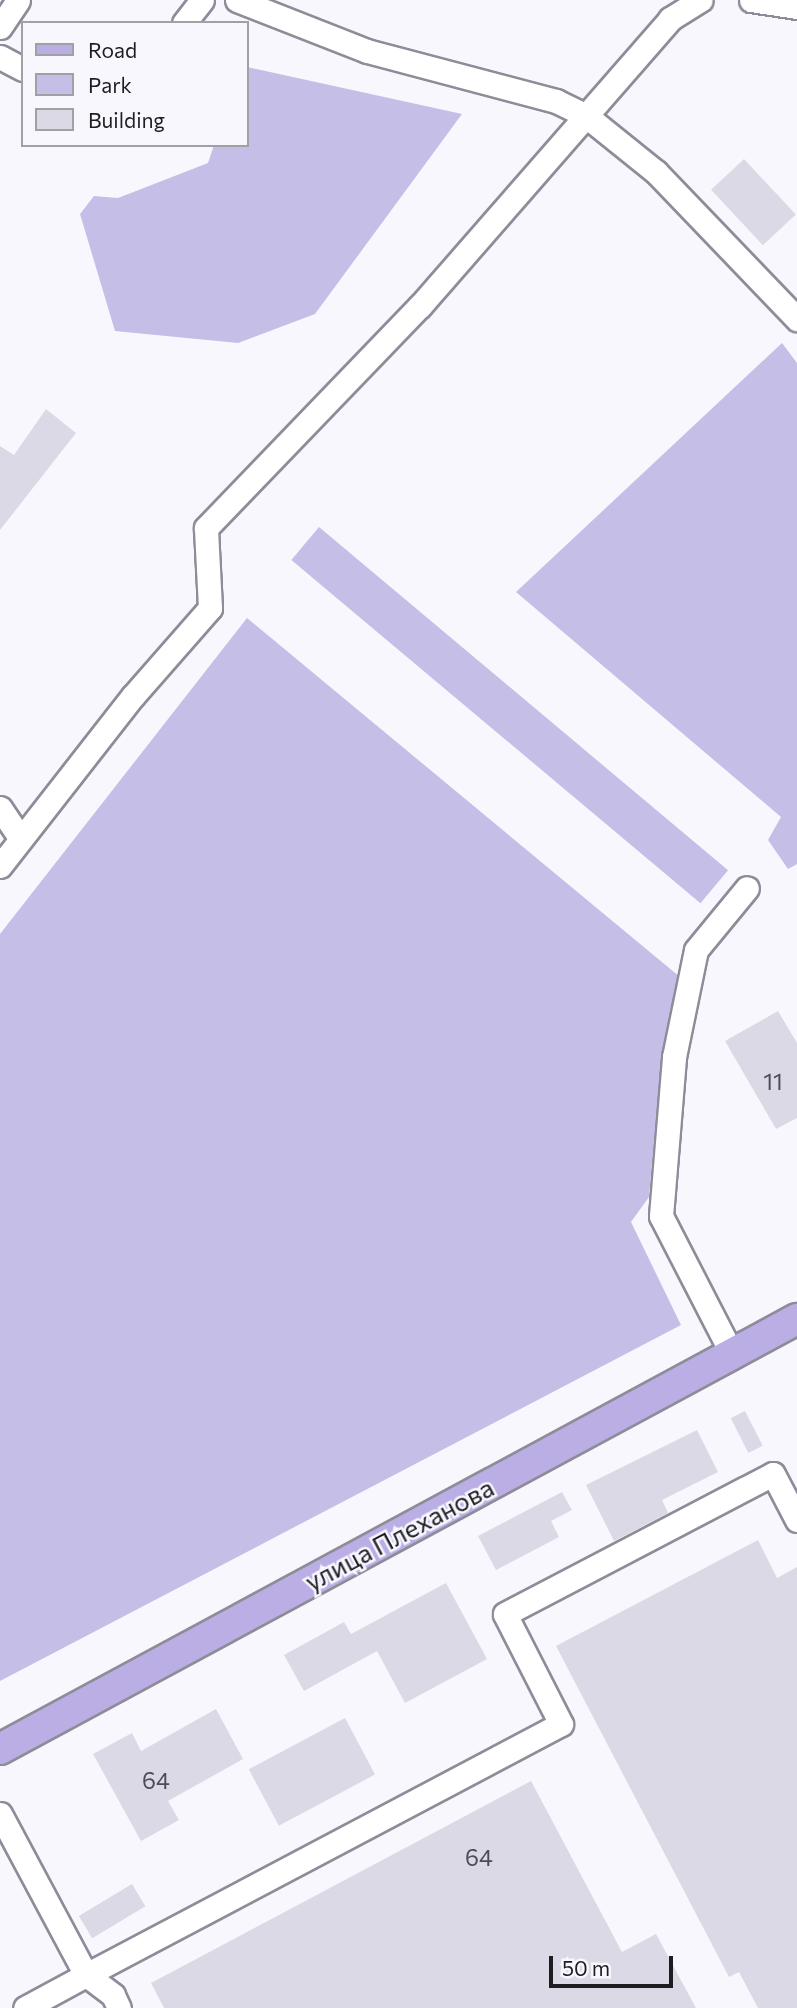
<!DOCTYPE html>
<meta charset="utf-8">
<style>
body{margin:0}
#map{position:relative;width:797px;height:2008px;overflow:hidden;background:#f8f7fe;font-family:Commissioner,sans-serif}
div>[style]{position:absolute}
.green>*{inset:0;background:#c5bee7;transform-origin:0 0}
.building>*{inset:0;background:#dbd9e5;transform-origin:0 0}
.roads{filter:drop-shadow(2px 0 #8e8c98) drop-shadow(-2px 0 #8e8c98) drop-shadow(0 2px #8e8c98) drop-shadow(0 -2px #8e8c98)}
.minor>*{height:23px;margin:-11.5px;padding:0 11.5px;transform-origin:11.5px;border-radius:11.5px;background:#fff}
.major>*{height:30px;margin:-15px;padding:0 15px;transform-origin:15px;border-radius:15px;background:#bbaee5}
span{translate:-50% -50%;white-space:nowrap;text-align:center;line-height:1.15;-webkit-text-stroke:5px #f8f7fe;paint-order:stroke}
.number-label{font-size:23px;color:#4d4c53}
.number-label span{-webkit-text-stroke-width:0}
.street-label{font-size:26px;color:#1e1d22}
.legend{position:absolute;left:21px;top:21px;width:228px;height:126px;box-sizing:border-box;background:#f8f7fe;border:2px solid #a1a0a6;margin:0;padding:9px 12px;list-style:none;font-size:21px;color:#1e1d22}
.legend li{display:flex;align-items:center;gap:14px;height:35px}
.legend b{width:35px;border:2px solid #a1a0a6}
.scale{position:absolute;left:549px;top:1956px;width:124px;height:32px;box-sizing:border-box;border:4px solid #1e1d22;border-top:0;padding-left:9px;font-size:21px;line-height:24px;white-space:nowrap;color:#1e1d22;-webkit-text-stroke:5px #f8f7fe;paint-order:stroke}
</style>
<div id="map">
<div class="green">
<i style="clip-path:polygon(247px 67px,462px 114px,315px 314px,238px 343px,115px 331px,80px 214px,94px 196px,118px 198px,208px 163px,214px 145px,247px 145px)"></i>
<i style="clip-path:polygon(782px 343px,797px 363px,797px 864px,788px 869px,768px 840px,781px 817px,516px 592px)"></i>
<i style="left:319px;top:527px;width:534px;height:43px;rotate:40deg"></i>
<i style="clip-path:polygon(247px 618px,680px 977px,662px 1052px,649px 1197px,631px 1222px,681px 1325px,0 1681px,0 934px)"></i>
</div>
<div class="building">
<i style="left:744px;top:159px;width:76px;height:45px;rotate:47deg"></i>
<i style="clip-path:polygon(46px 409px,76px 433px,0 530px,0 446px,14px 455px)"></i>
<i style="clip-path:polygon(778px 1011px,797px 1043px,797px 1118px,776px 1129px,725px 1041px)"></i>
<i style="left:745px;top:1411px;width:39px;height:16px;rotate:63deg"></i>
<i style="clip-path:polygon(697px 1430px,718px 1472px,662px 1500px,668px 1513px,614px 1541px,586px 1485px)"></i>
<i style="clip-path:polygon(562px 1492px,572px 1510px,551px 1521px,559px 1537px,496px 1570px,478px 1536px)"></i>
<i style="clip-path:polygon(758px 1540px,777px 1578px,797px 1567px,797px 2008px,758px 2008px,739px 1972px,729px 1977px,556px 1646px)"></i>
<i style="clip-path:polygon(446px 1583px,487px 1659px,405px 1703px,377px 1651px,304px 1691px,284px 1655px,344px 1622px,351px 1634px)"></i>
<i style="clip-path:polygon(216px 1709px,243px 1759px,168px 1801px,179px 1820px,141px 1841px,93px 1754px,132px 1733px,141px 1751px)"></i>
<i style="left:345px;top:1718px;width:64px;height:109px;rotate:62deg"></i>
<i style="clip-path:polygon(531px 1781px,622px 1952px,656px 1934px,696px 2008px,164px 2008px,151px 1983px)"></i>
<i style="left:132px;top:1884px;width:26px;height:62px;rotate:59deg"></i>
</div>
<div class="roads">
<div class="minor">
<i style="left:237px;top:0;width:140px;rotate:21.4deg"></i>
<i style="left:367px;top:51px;width:196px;rotate:14.8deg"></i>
<i style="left:556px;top:101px;width:32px;rotate:26deg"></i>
<i style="left:585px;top:115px;width:91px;rotate:38.8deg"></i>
<i style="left:656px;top:172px;width:204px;rotate:46.2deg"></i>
<i style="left:751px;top:0;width:47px;rotate:8.7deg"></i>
<i style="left:184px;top:23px;width:29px;rotate:-52deg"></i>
<i style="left:0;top:27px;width:32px;rotate:-56deg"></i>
<i style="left:0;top:57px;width:26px;rotate:28deg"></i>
<i style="left:0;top:808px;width:37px;rotate:56deg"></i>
<i style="left:0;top:866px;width:216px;rotate:-52deg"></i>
<i style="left:133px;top:696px;width:117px;rotate:-48.8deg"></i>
<i style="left:210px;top:608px;width:80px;rotate:-92.9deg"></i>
<i style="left:206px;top:528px;width:308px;rotate:-46.1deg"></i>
<i style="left:420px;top:306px;width:381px;rotate:-48.9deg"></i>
<i style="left:670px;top:19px;width:36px;rotate:-32deg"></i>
<i style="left:732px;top:1354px;width:155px;rotate:-117.2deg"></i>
<i style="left:661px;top:1216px;width:160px;rotate:-85.3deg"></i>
<i style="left:674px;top:1057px;width:109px;rotate:-78.4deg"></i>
<i style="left:696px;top:950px;width:80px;rotate:-50.6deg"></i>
<i style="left:0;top:1814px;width:183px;rotate:61.9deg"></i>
<i style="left:86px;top:1975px;width:69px;rotate:151.6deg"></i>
<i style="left:119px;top:2008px;width:14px;rotate:-115deg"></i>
<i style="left:113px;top:1995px;width:34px;rotate:-143deg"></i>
<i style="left:86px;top:1975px;width:537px;rotate:-27.85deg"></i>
<i style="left:561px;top:1724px;width:123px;rotate:-117deg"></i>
<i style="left:505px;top:1614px;width:302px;rotate:-27.6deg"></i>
<i style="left:773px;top:1474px;width:52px;rotate:62.4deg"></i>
</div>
<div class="major">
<i style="left:0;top:1749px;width:906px;rotate:-28.35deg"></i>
</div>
</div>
<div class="number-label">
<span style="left:773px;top:1081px">11</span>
<span style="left:156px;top:1780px">64</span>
<span style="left:479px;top:1857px">64</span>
</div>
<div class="street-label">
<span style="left:399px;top:1534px;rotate:-28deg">улица Плеханова</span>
</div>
<ul class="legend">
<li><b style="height:9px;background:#bbaee5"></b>Road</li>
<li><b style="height:19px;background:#c5bee7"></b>Park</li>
<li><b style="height:19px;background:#dbd9e5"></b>Building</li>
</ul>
<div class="scale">50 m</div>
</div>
